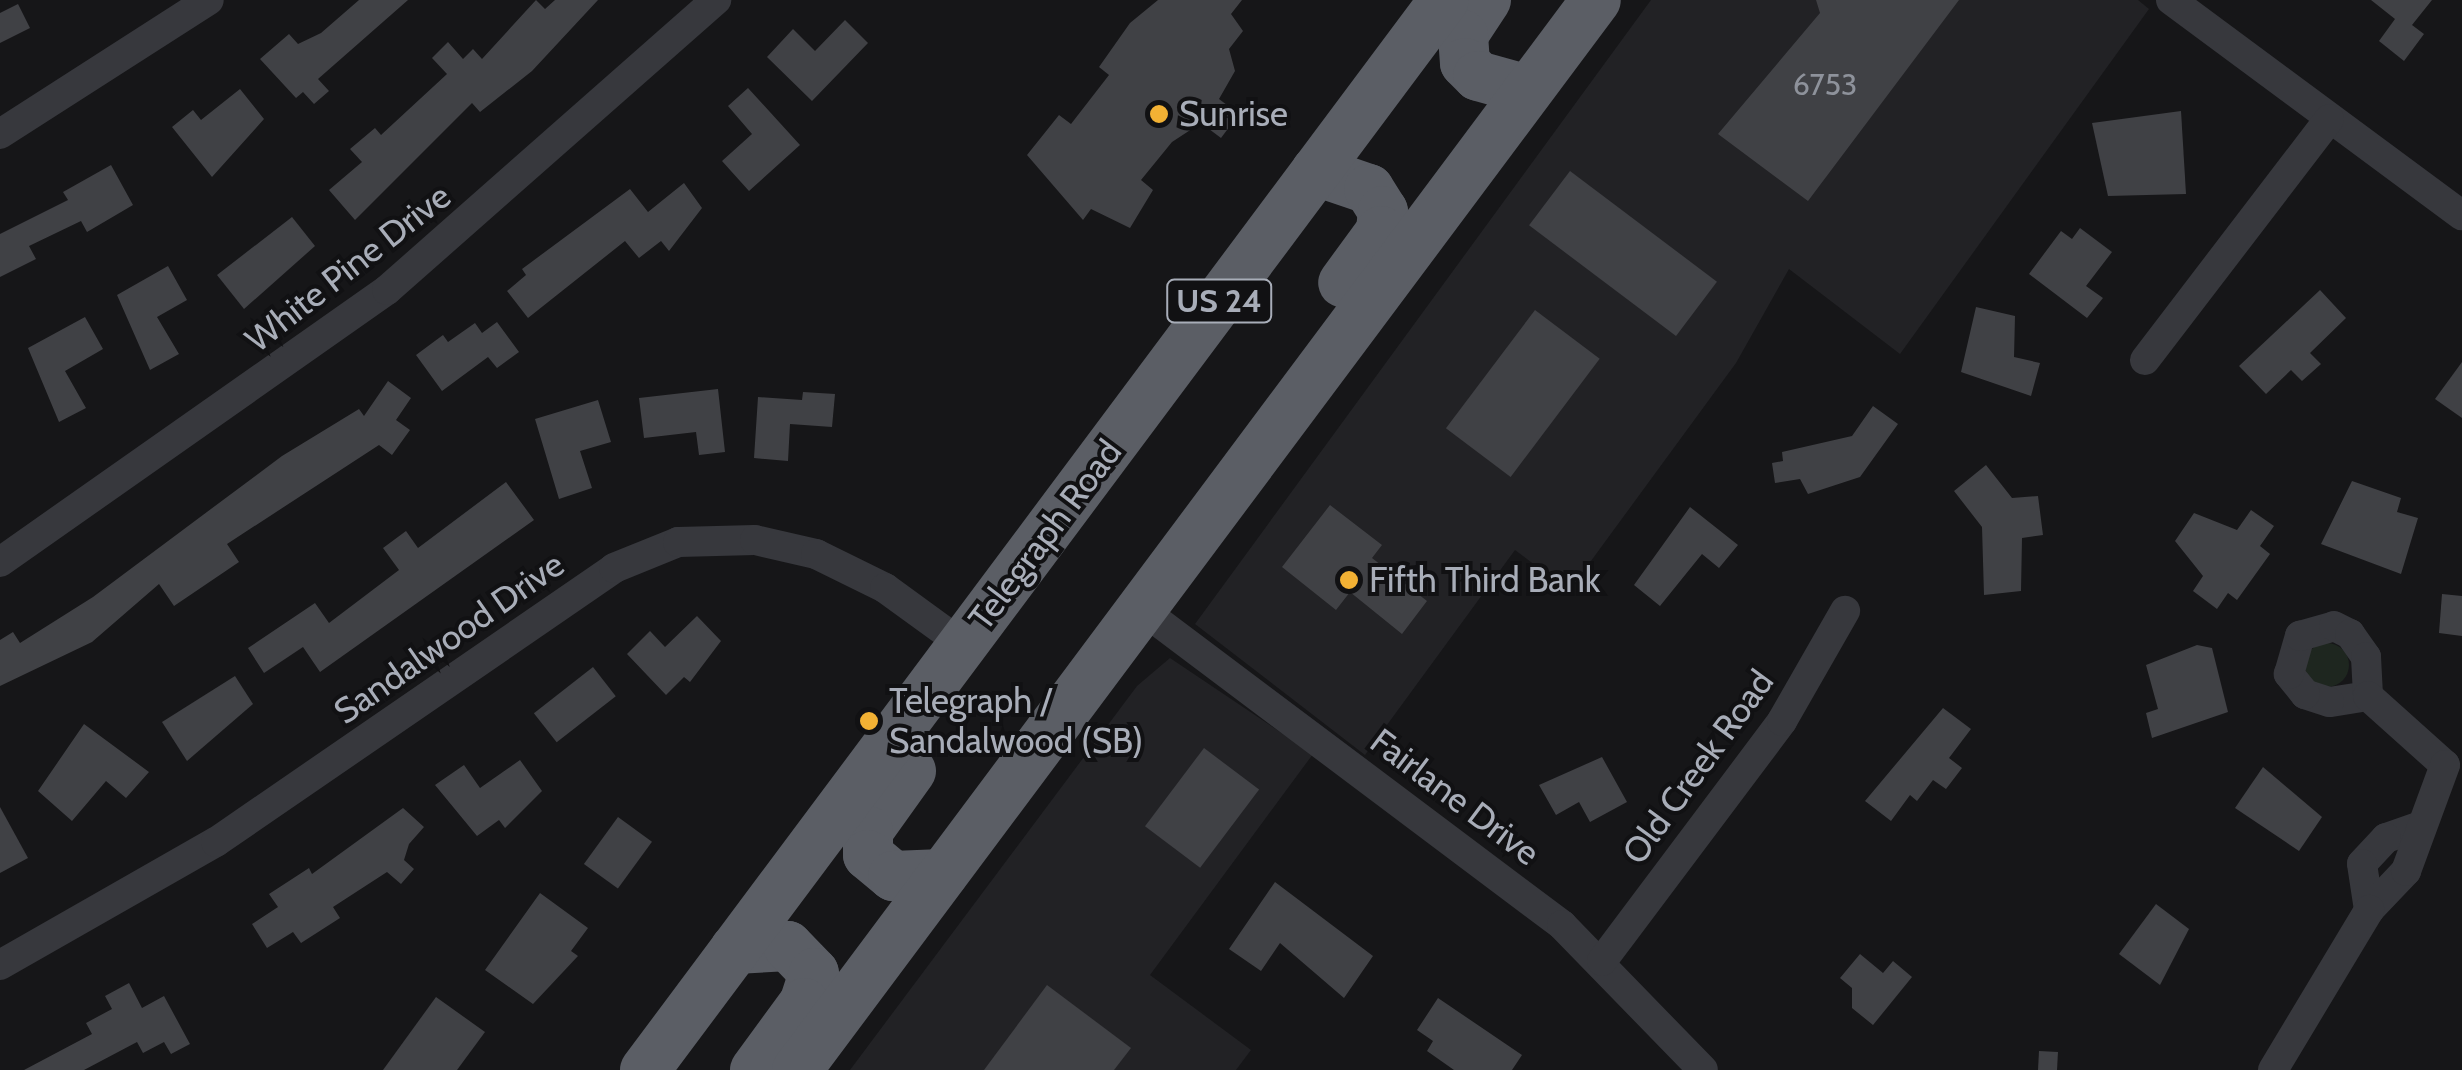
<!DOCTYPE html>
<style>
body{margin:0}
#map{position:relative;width:2462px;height:1070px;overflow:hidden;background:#161618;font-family:Cabin,sans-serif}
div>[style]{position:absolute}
.built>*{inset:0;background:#222225}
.green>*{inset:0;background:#1e261f}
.round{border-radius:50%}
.building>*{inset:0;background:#404145;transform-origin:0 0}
.minor>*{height:30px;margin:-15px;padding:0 15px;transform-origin:15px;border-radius:15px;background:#37383d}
.trunk>*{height:50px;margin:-25px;padding:0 25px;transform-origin:25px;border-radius:25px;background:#5b5e65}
.dots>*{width:28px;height:28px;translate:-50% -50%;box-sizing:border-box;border:5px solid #111113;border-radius:50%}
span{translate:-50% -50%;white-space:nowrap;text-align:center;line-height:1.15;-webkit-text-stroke:8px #111113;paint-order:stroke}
.number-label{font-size:30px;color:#8e929b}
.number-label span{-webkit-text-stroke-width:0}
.shield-label span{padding:2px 8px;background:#111113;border:2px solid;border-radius:8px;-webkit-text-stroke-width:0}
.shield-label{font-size:32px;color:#a8adb8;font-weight:700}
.poi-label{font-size:35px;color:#a8adb8}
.left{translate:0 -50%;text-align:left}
.street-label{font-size:35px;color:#a8adb8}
</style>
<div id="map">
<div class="built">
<i style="clip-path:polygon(1651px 0,2138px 0,2149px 9px,1900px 354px,1789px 269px,1736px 363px,1569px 591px,1515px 550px,1365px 755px,1195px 624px)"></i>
<i style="clip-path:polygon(1170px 658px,1313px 754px,1150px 975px,1251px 1050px,1236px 1070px,850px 1070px,1137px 686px)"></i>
</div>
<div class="green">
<i class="round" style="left:2305px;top:643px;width:44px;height:44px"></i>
</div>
<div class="building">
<i style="clip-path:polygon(359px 0,408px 0,318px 79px,329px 91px,314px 104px,303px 92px,296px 98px,260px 59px,289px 34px,298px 44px,321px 33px)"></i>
<i style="clip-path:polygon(536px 0,545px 9px,555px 0,598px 0,532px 71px,480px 112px,472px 103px,355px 220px,329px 190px,362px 162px,350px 149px,375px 128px,381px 135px,447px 74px,432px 58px,448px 42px,463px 59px,473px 49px,482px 59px)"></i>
<i style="clip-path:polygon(1158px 0,1242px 0,1231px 14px,1243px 31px,1229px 49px,1235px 71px,1219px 99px,1239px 114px,1221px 138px,1201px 123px,1172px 142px,1141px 180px,1153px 190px,1130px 228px,1091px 209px,1083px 220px,1027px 155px,1059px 115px,1071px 124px,1109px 75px,1099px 67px,1130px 23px)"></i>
<i style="clip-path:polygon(1816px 0,1959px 0,1808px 201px,1718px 134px,1820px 13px)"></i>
<i style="clip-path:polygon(2371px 0,2432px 0,2412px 25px,2424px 34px,2404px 61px,2379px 41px,2395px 19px)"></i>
<i style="clip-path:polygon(18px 4px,30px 28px,0 43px,0 13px)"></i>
<i style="clip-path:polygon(845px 20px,868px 43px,812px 101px,767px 57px,793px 29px,815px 51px)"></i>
<i style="clip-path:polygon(748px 88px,800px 145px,749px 191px,722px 161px,752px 134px,728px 106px)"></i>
<i style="clip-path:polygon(240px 89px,264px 119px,212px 177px,172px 127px,193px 110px,201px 120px)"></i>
<i style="clip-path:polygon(2181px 111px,2186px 194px,2108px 196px,2092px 123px)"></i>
<i style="clip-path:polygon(111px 165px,133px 205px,87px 232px,81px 221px,29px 246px,36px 259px,0 277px,0 234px,68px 200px,63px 192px)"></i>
<i style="left:1570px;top:171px;width:184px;height:68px;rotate:37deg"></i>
<i style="clip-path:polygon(684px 183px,702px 208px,669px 251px,661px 241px,639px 258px,625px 241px,528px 318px,507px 291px,526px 275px,522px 269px,630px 189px,648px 212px)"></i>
<i style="clip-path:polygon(292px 217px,315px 246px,244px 309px,217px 275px)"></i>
<i style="clip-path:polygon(2080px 228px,2112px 252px,2086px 286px,2103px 298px,2087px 318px,2029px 274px,2061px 231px,2072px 239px)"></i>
<i style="clip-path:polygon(168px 266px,187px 300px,157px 317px,179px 354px,150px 370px,117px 295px)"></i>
<i style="clip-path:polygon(2320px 290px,2346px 318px,2310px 353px,2321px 364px,2302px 381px,2291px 370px,2266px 394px,2239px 366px)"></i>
<i style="clip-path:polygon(1976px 307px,2015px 316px,2014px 357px,2040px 363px,2031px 396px,1961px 372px)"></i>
<i style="left:1535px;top:310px;width:81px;height:148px;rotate:37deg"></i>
<i style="clip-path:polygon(85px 317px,103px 349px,65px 371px,86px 408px,59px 422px,28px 348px)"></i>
<i style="clip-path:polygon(497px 322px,519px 352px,497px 368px,488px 357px,442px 391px,416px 355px,443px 335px,448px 342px,475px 323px,482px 333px)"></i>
<i style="clip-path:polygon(2462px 362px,2462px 418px,2435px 399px)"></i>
<i style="clip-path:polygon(388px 381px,411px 398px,396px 420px,410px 430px,392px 455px,379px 445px,227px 544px,239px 562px,174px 606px,159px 584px,92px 642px,0 686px,0 640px,13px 632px,20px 643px,93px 597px,282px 456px,359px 409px,364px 416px)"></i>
<i style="clip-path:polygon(718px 389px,725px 452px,699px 455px,696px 432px,644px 438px,639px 398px)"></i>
<i style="clip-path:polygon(803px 392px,835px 394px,832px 427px,790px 424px,788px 461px,754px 458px,758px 397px,802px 400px)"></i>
<i style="clip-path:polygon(598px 400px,611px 442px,580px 451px,592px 488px,559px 499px,535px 419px)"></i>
<i style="clip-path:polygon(1873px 406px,1898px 424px,1860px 477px,1808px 494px,1800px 479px,1775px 483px,1772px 463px,1783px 461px,1782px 452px,1852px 436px)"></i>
<i style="clip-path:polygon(1986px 465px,2012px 498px,2038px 496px,2043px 535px,2022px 538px,2021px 591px,1984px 595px,1982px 527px,1954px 491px)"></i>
<i style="clip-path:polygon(2352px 481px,2401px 498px,2397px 512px,2418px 518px,2401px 574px,2321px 544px)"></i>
<i style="clip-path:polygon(506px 482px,534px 520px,320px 672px,303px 647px,264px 673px,248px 648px,315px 603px,329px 623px,399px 570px,383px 548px,406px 531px,418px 548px)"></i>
<i style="clip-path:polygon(1330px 505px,1382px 545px,1372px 558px,1427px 601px,1402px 634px,1350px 592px,1336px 610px,1282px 567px)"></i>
<i style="clip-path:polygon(1690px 507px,1738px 545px,1719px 568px,1702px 554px,1660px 606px,1634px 585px)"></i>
<i style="clip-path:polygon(2251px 510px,2274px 526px,2260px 546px,2270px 554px,2237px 600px,2228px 593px,2217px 609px,2193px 591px,2203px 576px,2175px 541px,2194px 513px,2237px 530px)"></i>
<i style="clip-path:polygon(2442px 594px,2462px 596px,2462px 636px,2439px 633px)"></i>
<i style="clip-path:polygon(697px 616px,721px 641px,690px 682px,684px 677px,666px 695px,627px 654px,650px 631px,665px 647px)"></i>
<i style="clip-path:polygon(2197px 645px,2212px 648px,2228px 712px,2152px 738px,2146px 713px,2158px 709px,2146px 665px)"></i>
<i style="left:593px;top:667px;width:37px;height:75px;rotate:52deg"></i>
<i style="clip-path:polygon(235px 676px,253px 704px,187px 761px,162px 722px)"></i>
<i style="clip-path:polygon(1943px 708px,1971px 729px,1949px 758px,1962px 768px,1946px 789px,1933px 780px,1917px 801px,1910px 795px,1891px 821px,1865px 801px)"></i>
<i style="clip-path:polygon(84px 724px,149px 772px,126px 798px,106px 781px,72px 821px,38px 791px)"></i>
<i style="left:1204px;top:748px;width:69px;height:98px;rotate:37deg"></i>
<i style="clip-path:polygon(1602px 757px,1627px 802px,1590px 822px,1579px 802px,1556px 815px,1539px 785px)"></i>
<i style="clip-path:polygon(520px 760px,542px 791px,505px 828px,499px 820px,477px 836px,435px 785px,464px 765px,480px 788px)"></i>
<i style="clip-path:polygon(2263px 767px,2322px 817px,2299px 851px,2235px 808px)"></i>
<i style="clip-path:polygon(0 807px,28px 858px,0 873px)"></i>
<i style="clip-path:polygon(403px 808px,424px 827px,409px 844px,404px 860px,414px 869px,401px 884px,387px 872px,333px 907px,340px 918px,301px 943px,293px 932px,267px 948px,252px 924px,278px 907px,269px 894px,309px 868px,312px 874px)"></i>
<i style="left:618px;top:817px;width:42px;height:58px;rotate:36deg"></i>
<i style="clip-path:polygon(1275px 882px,1373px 956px,1344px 998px,1280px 943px,1261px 971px,1229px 949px)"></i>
<i style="clip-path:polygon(540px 893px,588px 928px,571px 951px,578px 956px,533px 1004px,485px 970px)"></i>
<i style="clip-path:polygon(2156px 904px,2189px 929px,2160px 985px,2119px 954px)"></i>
<i style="clip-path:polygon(1860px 954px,1883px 973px,1893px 961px,1912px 977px,1873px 1025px,1852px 1008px,1852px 988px,1840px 978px)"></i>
<i style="clip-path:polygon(129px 983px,142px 1008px,164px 996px,190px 1044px,171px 1054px,164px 1042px,143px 1053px,137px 1042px,84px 1070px,24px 1070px,92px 1034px,86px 1023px,112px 1009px,105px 996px)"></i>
<i style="clip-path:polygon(1047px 985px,1131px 1048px,1114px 1070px,984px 1070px)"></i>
<i style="clip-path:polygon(436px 997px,485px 1032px,457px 1070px,383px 1070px)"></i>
<i style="clip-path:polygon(1438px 998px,1522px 1055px,1512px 1070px,1454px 1070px,1427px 1051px,1433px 1041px,1417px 1030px)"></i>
<i style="left:2039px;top:1051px;width:19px;height:19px;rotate:3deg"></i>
</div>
<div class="minor">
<i style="left:2171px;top:0;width:362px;rotate:36.5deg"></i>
<i style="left:0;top:134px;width:248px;rotate:-32.7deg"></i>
<i style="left:2145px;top:360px;width:303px;rotate:-52.6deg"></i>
<i style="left:0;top:562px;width:473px;rotate:-35.1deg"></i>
<i style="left:387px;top:290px;width:439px;rotate:-41.4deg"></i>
<i style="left:1140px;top:608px;width:528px;rotate:36.91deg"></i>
<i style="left:1562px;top:925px;width:202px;rotate:45.8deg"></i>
<i style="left:2368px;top:696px;width:39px;rotate:171deg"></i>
<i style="left:2329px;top:702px;width:25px;rotate:-162deg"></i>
<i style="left:2305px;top:694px;width:26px;rotate:-129deg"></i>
<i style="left:2289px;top:674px;width:40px;rotate:-74deg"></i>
<i style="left:2300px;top:636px;width:35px;rotate:-16deg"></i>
<i style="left:2334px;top:626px;width:18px;rotate:27deg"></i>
<i style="left:2350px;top:634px;width:28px;rotate:55deg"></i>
<i style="left:2366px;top:657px;width:39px;rotate:87deg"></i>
<i style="left:2368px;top:696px;width:103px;rotate:41.9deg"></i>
<i style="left:2418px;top:827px;width:34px;rotate:161deg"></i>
<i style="left:2386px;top:838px;width:35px;rotate:133deg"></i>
<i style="left:2362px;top:864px;width:47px;rotate:81.3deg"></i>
<i style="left:2369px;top:910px;width:54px;rotate:-46.5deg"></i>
<i style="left:2406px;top:871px;width:113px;rotate:-69.8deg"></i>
<i style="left:1602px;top:961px;width:300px;rotate:-53.1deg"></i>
<i style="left:1782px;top:721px;width:127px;rotate:-60.2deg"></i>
<i style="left:0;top:965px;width:249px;rotate:-29.7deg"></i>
<i style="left:216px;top:842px;width:483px;rotate:-34.5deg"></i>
<i style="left:614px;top:568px;width:69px;rotate:-22.1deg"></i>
<i style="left:678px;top:542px;width:77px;rotate:-1.5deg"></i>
<i style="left:755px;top:540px;width:63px;rotate:12.9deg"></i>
<i style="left:816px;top:554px;width:77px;rotate:26.2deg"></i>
<i style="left:885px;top:588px;width:95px;rotate:36deg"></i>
<i style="left:2273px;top:1070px;width:187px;rotate:-59deg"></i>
</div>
<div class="trunk">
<i style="left:1486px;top:0;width:42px;rotate:123.3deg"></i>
<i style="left:1463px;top:35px;width:28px;rotate:86deg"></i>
<i style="left:1465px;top:63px;width:18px;rotate:45deg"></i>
<i style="left:1478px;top:76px;width:52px;rotate:15.6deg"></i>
<i style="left:1316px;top:171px;width:56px;rotate:18.8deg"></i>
<i style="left:1369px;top:189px;width:26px;rotate:58deg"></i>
<i style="left:1383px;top:211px;width:20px;rotate:96deg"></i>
<i style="left:1381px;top:231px;width:64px;rotate:126.2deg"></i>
<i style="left:911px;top:771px;width:74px;rotate:125.6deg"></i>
<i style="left:868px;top:831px;width:24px;rotate:90deg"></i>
<i style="left:868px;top:855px;width:33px;rotate:40deg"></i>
<i style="left:893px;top:876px;width:50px;rotate:-2.3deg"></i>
<i style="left:735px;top:949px;width:53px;rotate:-3.2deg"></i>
<i style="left:788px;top:946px;width:37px;rotate:46deg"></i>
<i style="left:814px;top:973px;width:32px;rotate:108deg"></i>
<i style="left:804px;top:1003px;width:83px;rotate:126.2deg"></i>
<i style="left:645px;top:1070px;width:1335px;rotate:-53.25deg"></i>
<i style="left:797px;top:1070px;width:1335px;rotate:-53.25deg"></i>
</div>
<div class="dots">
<i style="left:1159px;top:114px;background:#f2b134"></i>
<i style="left:1349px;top:580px;background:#f2b134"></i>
<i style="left:869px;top:721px;background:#f2b134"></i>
</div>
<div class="number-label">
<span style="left:1825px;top:85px">6753</span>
</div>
<div class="shield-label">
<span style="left:1219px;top:301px">US 24</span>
</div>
<div class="poi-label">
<span class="left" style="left:1179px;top:114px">Sunrise</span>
<span class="left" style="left:1369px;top:580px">Fifth Third Bank</span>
<span class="left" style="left:889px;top:721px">Telegraph /<br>Sandalwood (SB)</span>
</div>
<div class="street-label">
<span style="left:348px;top:268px;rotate:-38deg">White Pine Drive</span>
<span style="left:1045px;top:535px;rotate:-53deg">Telegraph Road</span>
<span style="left:449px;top:638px;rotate:-35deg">Sandalwood Drive</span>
<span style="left:1698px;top:767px;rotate:-54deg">Old Creek Road</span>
<span style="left:1455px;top:797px;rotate:37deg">Fairlane Drive</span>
</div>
</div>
